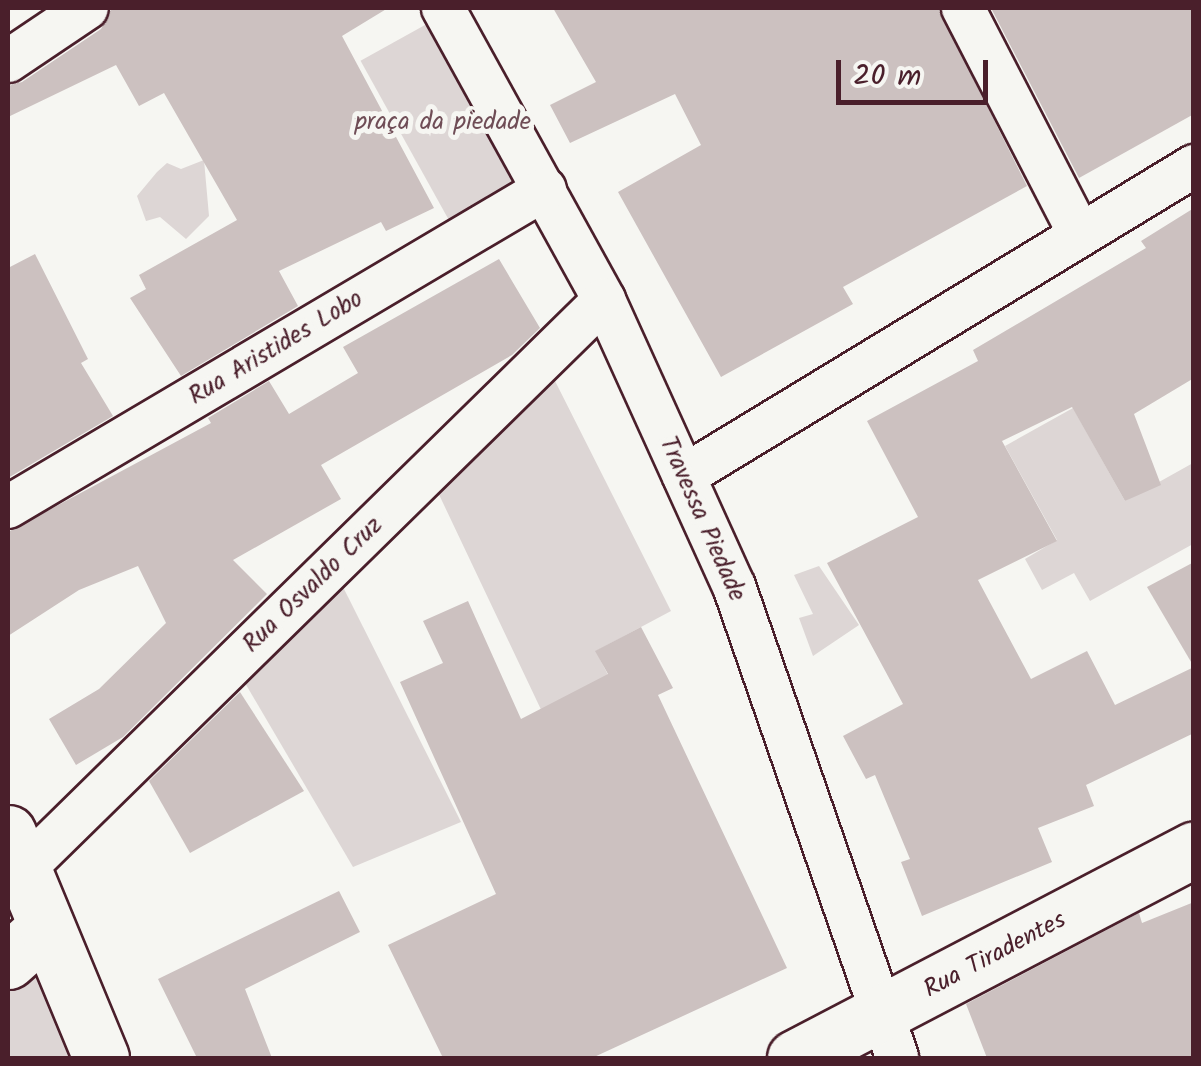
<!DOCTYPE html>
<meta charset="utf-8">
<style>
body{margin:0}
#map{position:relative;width:1201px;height:1066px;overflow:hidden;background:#f6f6f2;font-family:Kalam,sans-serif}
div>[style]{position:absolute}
.green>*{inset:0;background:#ddd6d5;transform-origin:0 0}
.building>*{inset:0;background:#ccc1c0}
.roads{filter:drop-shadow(2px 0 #4a1f2b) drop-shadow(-2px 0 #4a1f2b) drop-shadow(0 2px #4a1f2b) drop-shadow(0 -2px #4a1f2b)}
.minor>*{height:42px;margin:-21px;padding:0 21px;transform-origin:21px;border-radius:21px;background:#f6f6f2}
.tertiary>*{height:55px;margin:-27.5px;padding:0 27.5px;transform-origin:27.5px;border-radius:27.5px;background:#f6f6f2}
.secondary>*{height:55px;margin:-27.5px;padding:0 27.5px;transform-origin:27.5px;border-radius:27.5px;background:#f6f6f2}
.primary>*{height:55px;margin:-27.5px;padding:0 27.5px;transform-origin:27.5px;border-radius:27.5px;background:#f6f6f2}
span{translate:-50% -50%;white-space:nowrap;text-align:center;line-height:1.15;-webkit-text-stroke:10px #f6f6f2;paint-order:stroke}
.park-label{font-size:25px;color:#6f4d56}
.street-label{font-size:25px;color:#4a1f2b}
.frame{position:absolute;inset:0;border:10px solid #4a1f2b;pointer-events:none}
.scale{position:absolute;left:836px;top:60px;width:152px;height:45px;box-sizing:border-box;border:5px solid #4a1f2b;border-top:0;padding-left:12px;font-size:30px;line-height:35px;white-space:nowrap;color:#4a1f2b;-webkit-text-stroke:8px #f6f6f2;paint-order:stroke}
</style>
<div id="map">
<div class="green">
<i style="left:434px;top:20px;width:187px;height:84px;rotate:61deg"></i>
<i style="clip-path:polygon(204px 160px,209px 216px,186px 239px,160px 217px,146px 221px,137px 196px,157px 172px,167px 163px,181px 169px)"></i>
<i style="clip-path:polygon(553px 377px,671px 611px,596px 651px,609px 677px,545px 718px,434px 484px)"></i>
<i style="clip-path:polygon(1073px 408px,1125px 501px,1193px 463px,1193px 544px,1090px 601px,1074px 573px,1042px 590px,1025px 559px,1057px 540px,1005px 446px)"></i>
<i style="clip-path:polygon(819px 566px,859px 625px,813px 656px,799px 618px,813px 614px,794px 575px)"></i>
<i style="clip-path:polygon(340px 581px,461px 822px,353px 867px,238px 671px)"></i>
<i style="clip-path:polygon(45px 928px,101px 1058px,8px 1058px,8px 961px)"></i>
</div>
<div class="building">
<i style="clip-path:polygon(112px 8px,388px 8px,342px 36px,434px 208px,386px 231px,381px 222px,279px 271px,298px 306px,181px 376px,130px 298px,146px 289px,139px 275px,237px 220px,164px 93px,139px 106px,116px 65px,8px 117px,8px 86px,22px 82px,101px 29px)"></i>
<i style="clip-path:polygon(553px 8px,938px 8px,1027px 186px,843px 287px,853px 304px,721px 377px,618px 192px,701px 145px,675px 94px,570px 143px,550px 105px,596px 82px)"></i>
<i style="clip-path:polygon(991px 8px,1194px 8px,1194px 114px,1079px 178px)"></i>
<i style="clip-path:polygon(1194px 208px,1194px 378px,1134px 414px,1161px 485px,1125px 501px,1072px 407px,1002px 441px,1057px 541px,978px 580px,1031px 679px,1087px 651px,1115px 705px,1194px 667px,1194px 733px,1086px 785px,1094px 806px,1038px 828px,1052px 862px,922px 916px,901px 862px,910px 859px,875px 775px,866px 779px,843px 736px,903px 704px,827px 563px,918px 517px,867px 421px,978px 361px,973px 350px,1146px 248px,1141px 241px)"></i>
<i style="clip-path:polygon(35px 254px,88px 359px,81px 363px,113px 416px,8px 478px,8px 268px)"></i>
<i style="clip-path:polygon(499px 259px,540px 328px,512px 355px,321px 465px,341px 499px,233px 560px,267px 594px,123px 737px,76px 765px,49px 719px,99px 689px,166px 623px,138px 566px,79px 590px,8px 636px,8px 532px,211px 423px,208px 418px,269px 381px,289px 414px,358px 373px,343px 347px)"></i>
<i style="clip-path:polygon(1194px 562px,1194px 667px,1147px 587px)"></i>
<i style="clip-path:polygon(468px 601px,521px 719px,608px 674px,595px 651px,641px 627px,673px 688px,658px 695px,787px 968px,592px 1058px,443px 1058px,388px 945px,496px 894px,400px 682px,443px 663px,423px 621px)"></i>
<i style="clip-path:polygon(240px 692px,304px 791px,190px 853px,149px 781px)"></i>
<i style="clip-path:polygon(339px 891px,360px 932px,245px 989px,272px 1058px,197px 1058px,158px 979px)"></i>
<i style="clip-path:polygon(1194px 902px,1194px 1058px,987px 1058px,966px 1004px,1139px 913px,1142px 923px)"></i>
</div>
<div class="roads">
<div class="minor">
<i style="left:443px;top:8px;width:333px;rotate:61.1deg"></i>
<i style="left:604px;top:300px;width:314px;rotate:65.6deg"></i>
<i style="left:734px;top:586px;width:499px;rotate:70.9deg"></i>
<i style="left:963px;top:8px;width:255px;rotate:62.7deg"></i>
<i style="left:8px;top:61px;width:95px;rotate:-33.9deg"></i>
<i style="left:684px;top:476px;width:597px;rotate:-31.29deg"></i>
<i style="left:8px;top:507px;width:624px;rotate:-30.63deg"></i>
<i style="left:23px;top:870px;width:814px;rotate:-44.45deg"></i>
</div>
<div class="tertiary">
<i style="left:795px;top:1058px;width:450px;rotate:-27.6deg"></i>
</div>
<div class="secondary">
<i style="left:8px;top:961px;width:50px;rotate:-41.7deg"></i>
</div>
<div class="primary">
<i style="left:8px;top:833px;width:243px;rotate:67.5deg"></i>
</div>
</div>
<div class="park-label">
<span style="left:443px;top:122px">praça da piedade</span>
</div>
<div class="street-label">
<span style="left:276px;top:348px;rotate:-31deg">Rua Aristides Lobo</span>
<span style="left:702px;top:519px;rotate:66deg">Travessa Piedade</span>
<span style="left:313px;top:585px;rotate:-44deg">Rua Osvaldo Cruz</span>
<span style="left:995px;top:955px;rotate:-28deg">Rua Tiradentes</span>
</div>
<div class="frame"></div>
<div class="scale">20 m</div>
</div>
